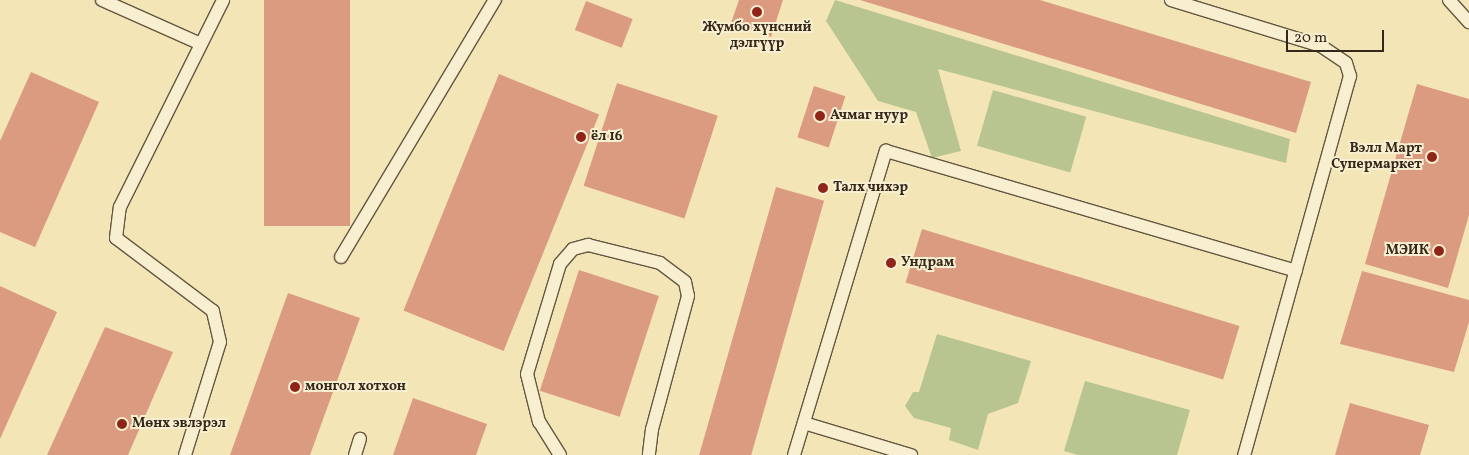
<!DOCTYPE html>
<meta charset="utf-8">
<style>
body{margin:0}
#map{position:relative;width:1469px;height:455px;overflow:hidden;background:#f4e5b6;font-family:Vollkorn,serif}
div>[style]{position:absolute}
.green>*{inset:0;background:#b9c590;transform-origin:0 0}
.building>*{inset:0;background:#db9b81;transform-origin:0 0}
.roads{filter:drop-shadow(1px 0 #645741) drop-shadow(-1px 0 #645741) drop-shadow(0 1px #645741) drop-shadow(0 -1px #645741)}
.service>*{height:12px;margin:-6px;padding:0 6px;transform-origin:6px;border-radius:6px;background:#f8eed0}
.dots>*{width:14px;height:14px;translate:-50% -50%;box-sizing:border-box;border:2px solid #f8eed0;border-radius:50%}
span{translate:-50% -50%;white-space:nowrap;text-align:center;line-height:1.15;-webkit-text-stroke:4px #f8eed0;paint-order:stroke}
.poi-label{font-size:14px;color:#34281a;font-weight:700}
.left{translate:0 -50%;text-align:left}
.right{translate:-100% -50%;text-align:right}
.scale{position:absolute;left:1286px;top:30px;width:98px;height:22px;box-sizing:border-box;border:2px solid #34281a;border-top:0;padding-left:6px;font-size:15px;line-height:18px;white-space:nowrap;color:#34281a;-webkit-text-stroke:4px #f8eed0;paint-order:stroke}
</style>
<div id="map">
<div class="green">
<i style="clip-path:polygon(835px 0,1290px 139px,1286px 163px,938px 69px,961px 151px,932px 158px,916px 112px,878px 101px,826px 21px)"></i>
<i style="left:993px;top:90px;width:97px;height:58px;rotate:16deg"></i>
<i style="clip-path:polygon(937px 334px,1031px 361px,1018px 403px,988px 414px,978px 450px,949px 440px,951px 428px,914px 418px,905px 406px,913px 392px,919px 392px)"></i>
<i style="clip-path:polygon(1085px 381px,1190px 410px,1177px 455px,1078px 455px,1064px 451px)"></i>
</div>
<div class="building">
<i style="left:264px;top:0;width:86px;height:226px"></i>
<i style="clip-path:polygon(739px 0,783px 0,771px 37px,731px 23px)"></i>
<i style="clip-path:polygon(860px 0,1040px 0,1311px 82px,1296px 133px)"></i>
<i style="left:586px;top:1px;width:50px;height:31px;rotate:21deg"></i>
<i style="clip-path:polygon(31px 72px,99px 102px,35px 247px,0 232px,0 141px)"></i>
<i style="left:499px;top:74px;width:108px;height:255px;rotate:22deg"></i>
<i style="left:617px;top:83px;width:106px;height:108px;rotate:18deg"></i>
<i style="clip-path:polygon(1417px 84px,1469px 99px,1469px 215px,1448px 288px,1365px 264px)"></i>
<i style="left:814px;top:86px;width:33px;height:54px;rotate:18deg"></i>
<i style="left:776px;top:187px;width:50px;height:280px;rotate:16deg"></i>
<i style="left:922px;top:229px;width:332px;height:56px;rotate:17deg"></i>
<i style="left:579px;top:270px;width:84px;height:127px;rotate:18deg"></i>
<i style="clip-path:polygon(1362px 271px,1469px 300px,1469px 322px,1454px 372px,1340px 344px)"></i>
<i style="clip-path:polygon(0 286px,57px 312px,0 439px)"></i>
<i style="clip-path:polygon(288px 293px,360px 318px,310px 455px,230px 455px)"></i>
<i style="clip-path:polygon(105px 327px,173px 352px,128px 455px,47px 455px)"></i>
<i style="clip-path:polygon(413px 398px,487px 424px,476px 455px,393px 455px)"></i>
<i style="clip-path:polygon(1350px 403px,1429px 425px,1420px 455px,1335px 455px)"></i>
</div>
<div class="roads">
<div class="service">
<i style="left:102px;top:0;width:108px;rotate:24deg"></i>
<i style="left:1171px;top:0;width:157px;rotate:17deg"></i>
<i style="left:1321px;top:46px;width:30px;rotate:34deg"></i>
<i style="left:1346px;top:63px;width:14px;rotate:73deg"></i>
<i style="left:1350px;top:76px;width:394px;rotate:105.6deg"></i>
<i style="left:1449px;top:0;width:30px;rotate:48deg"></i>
<i style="left:341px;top:257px;width:300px;rotate:-59.1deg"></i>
<i style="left:804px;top:423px;width:112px;rotate:16.7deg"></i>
<i style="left:185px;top:455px;width:118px;rotate:-72.8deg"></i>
<i style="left:220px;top:342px;width:32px;rotate:-103deg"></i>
<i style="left:213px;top:311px;width:121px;rotate:-143deg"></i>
<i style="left:116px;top:238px;width:31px;rotate:-83deg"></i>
<i style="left:120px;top:207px;width:231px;rotate:-63.5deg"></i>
<i style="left:355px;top:455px;width:17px;rotate:-73deg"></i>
<i style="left:560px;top:455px;width:39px;rotate:-122deg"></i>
<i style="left:539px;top:422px;width:49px;rotate:-104deg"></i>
<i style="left:527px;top:374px;width:115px;rotate:-73.3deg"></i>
<i style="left:560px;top:264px;width:20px;rotate:-49deg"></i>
<i style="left:573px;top:249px;width:16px;rotate:-15deg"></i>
<i style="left:588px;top:245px;width:74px;rotate:14deg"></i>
<i style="left:660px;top:263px;width:31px;rotate:37deg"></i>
<i style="left:685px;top:282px;width:14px;rotate:78deg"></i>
<i style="left:688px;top:296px;width:138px;rotate:105.1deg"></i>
<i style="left:652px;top:429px;width:26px;rotate:97deg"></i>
<i style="left:794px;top:455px;width:318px;rotate:-73.2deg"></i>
<i style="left:886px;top:151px;width:427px;rotate:16.3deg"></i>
</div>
</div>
<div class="dots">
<i style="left:757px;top:12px;background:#8f2418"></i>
<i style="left:820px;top:116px;background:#8f2418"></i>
<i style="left:581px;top:137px;background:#8f2418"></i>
<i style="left:1432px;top:157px;background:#8f2418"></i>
<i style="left:823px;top:188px;background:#8f2418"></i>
<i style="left:1439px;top:251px;background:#8f2418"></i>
<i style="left:891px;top:263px;background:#8f2418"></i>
<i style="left:295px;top:387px;background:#8f2418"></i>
<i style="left:122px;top:424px;background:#8f2418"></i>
</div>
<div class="poi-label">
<span style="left:757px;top:36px">Жумбо хүнсний<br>дэлгүүр</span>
<span class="left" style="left:830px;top:116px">Ачмаг нуур</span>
<span class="left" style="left:591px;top:137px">ёл 16</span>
<span class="right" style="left:1422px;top:157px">Вэлл Март<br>Супермаркет</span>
<span class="left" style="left:833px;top:188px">Талх чихэр</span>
<span class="right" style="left:1429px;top:251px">МЭИК</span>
<span class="left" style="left:901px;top:263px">Ундрам</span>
<span class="left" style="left:305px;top:387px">монгол хотхон</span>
<span class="left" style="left:132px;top:424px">Мөнх эвлэрэл</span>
</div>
<div class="scale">20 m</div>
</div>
